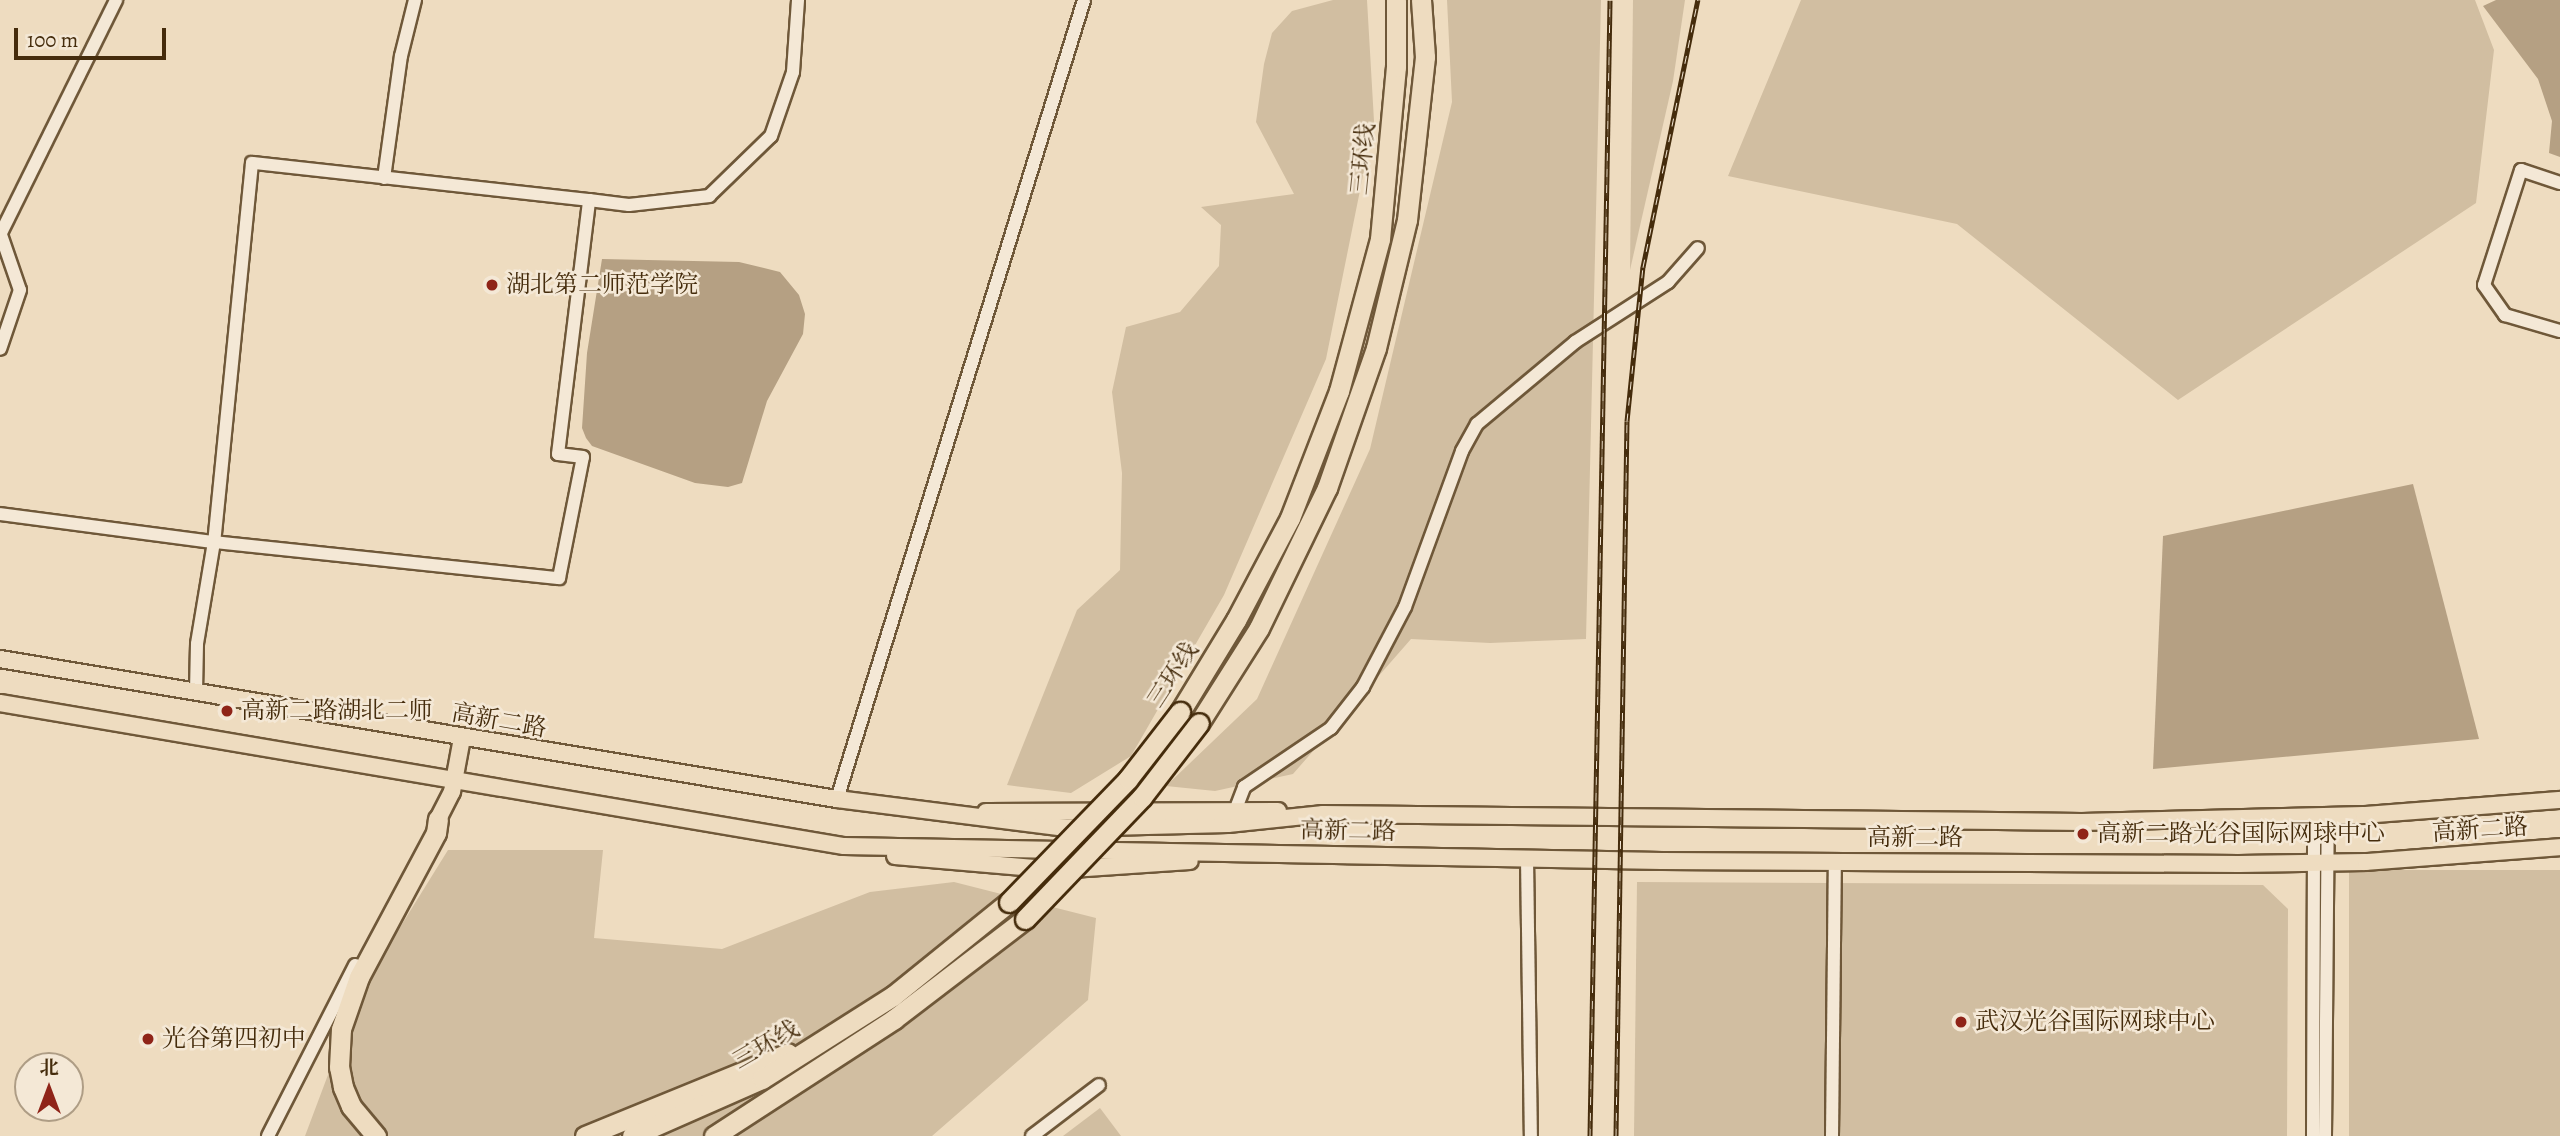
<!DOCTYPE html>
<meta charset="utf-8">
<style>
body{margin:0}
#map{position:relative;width:2560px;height:1136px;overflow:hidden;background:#eedcc0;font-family:Alegreya,"Noto Serif SC",serif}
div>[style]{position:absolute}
.green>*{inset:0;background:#d1bea1;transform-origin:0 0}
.water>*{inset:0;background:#b5a083}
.roads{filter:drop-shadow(2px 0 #6f5839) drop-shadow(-2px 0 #6f5839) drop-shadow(0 2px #6f5839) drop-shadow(0 -2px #6f5839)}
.minor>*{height:12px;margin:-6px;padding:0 6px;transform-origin:6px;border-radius:6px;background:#f4e8d6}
.major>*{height:16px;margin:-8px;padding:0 8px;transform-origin:8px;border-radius:8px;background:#eedcc0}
.highway>*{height:19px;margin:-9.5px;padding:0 9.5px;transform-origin:9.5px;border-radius:9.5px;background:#eedcc0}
.rail>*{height:5px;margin-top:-2.5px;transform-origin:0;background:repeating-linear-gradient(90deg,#f4e8d6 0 8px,#452c0c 0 16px);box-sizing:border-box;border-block:2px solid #452c0c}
.bridges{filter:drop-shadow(2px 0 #452c0c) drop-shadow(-2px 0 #452c0c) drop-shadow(0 2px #452c0c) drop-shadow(0 -2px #452c0c)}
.highway-bridge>*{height:19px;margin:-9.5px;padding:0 9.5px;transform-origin:9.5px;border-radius:9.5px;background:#eedcc0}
.dots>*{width:19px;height:19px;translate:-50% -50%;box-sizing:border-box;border:4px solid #f4e8d6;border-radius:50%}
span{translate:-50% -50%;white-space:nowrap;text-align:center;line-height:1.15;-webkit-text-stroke:5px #f4e8d6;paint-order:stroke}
.street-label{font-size:24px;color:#452c0c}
.poi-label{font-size:24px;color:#452c0c}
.left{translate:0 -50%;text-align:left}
.north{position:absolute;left:14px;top:1052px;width:70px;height:70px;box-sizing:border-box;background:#f4e8d6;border:2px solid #ae9d85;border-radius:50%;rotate:0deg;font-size:19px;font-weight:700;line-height:28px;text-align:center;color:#452c0c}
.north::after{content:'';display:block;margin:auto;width:24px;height:32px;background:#8f2418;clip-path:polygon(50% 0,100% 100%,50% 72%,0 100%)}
.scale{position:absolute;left:14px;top:28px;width:152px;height:32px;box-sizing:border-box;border:4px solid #452c0c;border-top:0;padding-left:9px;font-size:21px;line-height:24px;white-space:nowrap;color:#452c0c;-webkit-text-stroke:5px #f4e8d6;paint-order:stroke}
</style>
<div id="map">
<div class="green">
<i style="clip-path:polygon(1333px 0,1367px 0,1374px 121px,1326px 359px,1224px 595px,1131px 756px,1071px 793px,1007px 785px,1077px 610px,1120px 570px,1122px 473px,1112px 392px,1126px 327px,1180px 312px,1219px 266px,1221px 225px,1201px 207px,1294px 194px,1256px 122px,1264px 64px,1272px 33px,1292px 11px)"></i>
<i style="clip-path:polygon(1447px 0,1601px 0,1586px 639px,1490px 643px,1411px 639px,1293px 774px,1215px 791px,1166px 786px,1257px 699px,1370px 449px,1452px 102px)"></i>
<i style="clip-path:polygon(1633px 0,1685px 0,1673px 81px,1630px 270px)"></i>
<i style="clip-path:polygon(1801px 0,2475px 0,2494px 50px,2476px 203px,2178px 400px,1957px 224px,1728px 176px)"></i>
<i style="clip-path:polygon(448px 850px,603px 850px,594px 938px,722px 949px,870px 892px,954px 882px,1096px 918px,1088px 1000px,932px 1136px,305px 1136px,358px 995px)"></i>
<i style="left:2560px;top:870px;width:266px;height:211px;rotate:90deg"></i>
<i style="clip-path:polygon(1637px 882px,2263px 885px,2288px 909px,2287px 1136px,1634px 1136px)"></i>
<i style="clip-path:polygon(1100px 1108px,1121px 1136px,1063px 1136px)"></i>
</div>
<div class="water">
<i style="clip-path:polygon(2496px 0,2560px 0,2560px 157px,2549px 153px,2552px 121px,2538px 79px,2483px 6px)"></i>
<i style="clip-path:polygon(602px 259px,739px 262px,780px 272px,799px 295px,805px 314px,803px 334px,767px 401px,742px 483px,728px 487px,695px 483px,592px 446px,586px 438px,582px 428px,587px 353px)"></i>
<i style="clip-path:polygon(2413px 484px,2479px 739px,2153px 769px,2163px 536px)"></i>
</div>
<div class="roads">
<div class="minor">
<i style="left:384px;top:178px;width:123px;rotate:-82.1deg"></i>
<i style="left:401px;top:56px;width:58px;rotate:-76deg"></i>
<i style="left:2560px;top:183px;width:41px;rotate:-161.6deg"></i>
<i style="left:2521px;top:170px;width:121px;rotate:107.8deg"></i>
<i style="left:2484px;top:285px;width:37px;rotate:55deg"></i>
<i style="left:2505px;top:315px;width:57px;rotate:16.2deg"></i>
<i style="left:589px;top:200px;width:40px;rotate:7.1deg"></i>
<i style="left:629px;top:205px;width:81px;rotate:-6.4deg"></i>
<i style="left:709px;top:196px;width:86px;rotate:-44.1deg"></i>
<i style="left:771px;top:136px;width:68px;rotate:-71deg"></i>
<i style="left:793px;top:72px;width:72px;rotate:-86deg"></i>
<i style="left:0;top:232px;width:61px;rotate:71deg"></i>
<i style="left:20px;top:290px;width:62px;rotate:108.7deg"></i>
<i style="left:1px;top:233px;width:260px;rotate:-63.7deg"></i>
<i style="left:0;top:514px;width:216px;rotate:7.5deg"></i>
<i style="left:214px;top:542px;width:347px;rotate:6deg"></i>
<i style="left:559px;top:578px;width:123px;rotate:-78.8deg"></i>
<i style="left:583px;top:457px;width:25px;rotate:-173deg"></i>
<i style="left:558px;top:454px;width:256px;rotate:-83deg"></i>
<i style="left:589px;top:200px;width:339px;rotate:-173.7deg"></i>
<i style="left:252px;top:163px;width:381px;rotate:95.7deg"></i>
<i style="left:214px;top:542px;width:103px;rotate:99.5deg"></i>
<i style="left:197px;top:644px;width:49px;rotate:91.2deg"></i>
<i style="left:837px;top:799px;width:836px;rotate:-72.82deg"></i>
<i style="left:1235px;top:811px;width:26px;rotate:-69deg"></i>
<i style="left:1244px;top:787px;width:105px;rotate:-34.1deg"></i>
<i style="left:1331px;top:728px;width:52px;rotate:-52deg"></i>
<i style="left:1363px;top:687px;width:90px;rotate:-62.3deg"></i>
<i style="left:1405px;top:607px;width:166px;rotate:-69.9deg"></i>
<i style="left:1462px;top:451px;width:31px;rotate:-61deg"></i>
<i style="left:1477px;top:424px;width:128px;rotate:-39.9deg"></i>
<i style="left:1575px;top:342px;width:111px;rotate:-32.8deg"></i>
<i style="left:1668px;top:282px;width:45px;rotate:-48.6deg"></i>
<i style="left:1527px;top:858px;width:278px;rotate:89.2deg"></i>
<i style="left:268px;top:1136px;width:192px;rotate:-63deg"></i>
<i style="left:1032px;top:1136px;width:84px;rotate:-37.3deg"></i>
<i style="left:1832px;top:1136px;width:275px;rotate:-89.4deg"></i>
<i style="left:2313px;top:1136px;width:320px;rotate:-89.8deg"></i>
<i style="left:2325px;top:1136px;width:320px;rotate:-89.5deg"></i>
</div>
<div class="major">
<i style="left:0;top:659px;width:849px;rotate:9.5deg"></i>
<i style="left:837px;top:799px;width:231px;rotate:7.2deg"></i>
<i style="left:1066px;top:828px;width:162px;rotate:-1.4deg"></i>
<i style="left:1228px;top:824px;width:96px;rotate:-6deg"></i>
<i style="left:1323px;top:814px;width:759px;rotate:0.6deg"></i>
<i style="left:2082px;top:822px;width:282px;rotate:-1.4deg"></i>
<i style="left:2364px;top:815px;width:197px;rotate:-4.4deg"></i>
<i style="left:0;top:703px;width:856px;rotate:9.62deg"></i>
<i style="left:844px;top:846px;width:818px;rotate:1.05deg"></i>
<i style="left:1662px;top:861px;width:577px;rotate:0.3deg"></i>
<i style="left:2239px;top:864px;width:127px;rotate:-0.9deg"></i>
<i style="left:2366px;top:862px;width:195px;rotate:-4.4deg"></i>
<i style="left:986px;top:812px;width:292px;rotate:-0.2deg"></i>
<i style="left:438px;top:819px;width:30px;rotate:-63deg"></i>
<i style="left:452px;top:792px;width:55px;rotate:-79.5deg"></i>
<i style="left:895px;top:856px;width:163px;rotate:4.9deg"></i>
<i style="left:1057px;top:870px;width:133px;rotate:-3.9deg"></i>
</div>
<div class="highway">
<i style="left:1180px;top:712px;width:108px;rotate:-58.7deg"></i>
<i style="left:1236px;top:620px;width:115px;rotate:-62.1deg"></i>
<i style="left:1290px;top:518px;width:136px;rotate:-68.9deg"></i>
<i style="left:1339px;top:391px;width:157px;rotate:-74.9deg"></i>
<i style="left:1380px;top:239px;width:173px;rotate:-84.7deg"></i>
<i style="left:1396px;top:67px;width:67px;rotate:-90deg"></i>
<i style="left:1199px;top:723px;width:112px;rotate:-57.7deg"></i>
<i style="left:1259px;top:628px;width:156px;rotate:-64.1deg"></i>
<i style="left:1327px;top:488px;width:148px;rotate:-70.7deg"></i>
<i style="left:1376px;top:348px;width:132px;rotate:-76.4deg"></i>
<i style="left:1407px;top:220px;width:164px;rotate:-83.7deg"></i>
<i style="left:1425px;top:57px;width:57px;rotate:-94deg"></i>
<i style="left:376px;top:1136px;width:39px;rotate:-130deg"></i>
<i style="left:351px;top:1106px;width:21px;rotate:-113deg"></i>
<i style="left:343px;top:1087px;width:20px;rotate:-101deg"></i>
<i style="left:339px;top:1067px;width:38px;rotate:-87deg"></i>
<i style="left:341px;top:1029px;width:55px;rotate:-70.9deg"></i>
<i style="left:359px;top:977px;width:163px;rotate:-61.9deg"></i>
<i style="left:436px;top:833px;width:14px;rotate:-82deg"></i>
<i style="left:585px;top:1136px;width:219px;rotate:-22.2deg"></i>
<i style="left:632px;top:1136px;width:142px;rotate:-23.7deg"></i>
<i style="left:762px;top:1079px;width:155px;rotate:-32.4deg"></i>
<i style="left:893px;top:996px;width:149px;rotate:-39deg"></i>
<i style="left:714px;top:1136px;width:215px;rotate:-33deg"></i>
<i style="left:894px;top:1019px;width:165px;rotate:-37.4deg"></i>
</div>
</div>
<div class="rail">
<i style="left:1590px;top:1136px;width:1136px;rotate:-88.99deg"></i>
<i style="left:1616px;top:1136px;width:715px;rotate:-89.12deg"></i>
<i style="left:1627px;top:421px;width:155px;rotate:-84.1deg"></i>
<i style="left:1643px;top:267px;width:273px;rotate:-78.4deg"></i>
</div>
<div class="bridges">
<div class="highway-bridge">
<i style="left:1009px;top:902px;width:171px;rotate:-45.9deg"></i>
<i style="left:1128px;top:779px;width:85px;rotate:-52.2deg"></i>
<i style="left:1025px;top:919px;width:169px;rotate:-46.2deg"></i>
<i style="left:1142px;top:797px;width:93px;rotate:-52.4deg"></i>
</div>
</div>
<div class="dots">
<i style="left:492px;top:285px;background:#8f2418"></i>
<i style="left:227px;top:711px;background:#8f2418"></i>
<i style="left:2083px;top:834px;background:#8f2418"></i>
<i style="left:1961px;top:1022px;background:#8f2418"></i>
<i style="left:148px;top:1039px;background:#8f2418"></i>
</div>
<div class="street-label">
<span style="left:1363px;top:159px;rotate:-84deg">三环线</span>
<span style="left:1173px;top:675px;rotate:-57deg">三环线</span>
<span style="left:499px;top:721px;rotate:10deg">高新二路</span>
<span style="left:2480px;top:830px;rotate:-4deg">高新二路</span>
<span style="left:1348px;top:831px;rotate:1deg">高新二路</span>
<span style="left:1915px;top:838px">高新二路</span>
<span style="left:766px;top:1045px;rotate:-30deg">三环线</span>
</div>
<div class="poi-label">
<span class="left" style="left:506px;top:285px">湖北第二师范学院</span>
<span class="left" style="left:241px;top:711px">高新二路湖北二师</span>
<span class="left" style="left:2097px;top:834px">高新二路光谷国际网球中心</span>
<span class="left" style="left:1975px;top:1022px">武汉光谷国际网球中心</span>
<span class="left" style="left:162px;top:1039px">光谷第四初中</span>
</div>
<div class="north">北</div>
<div class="scale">100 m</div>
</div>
